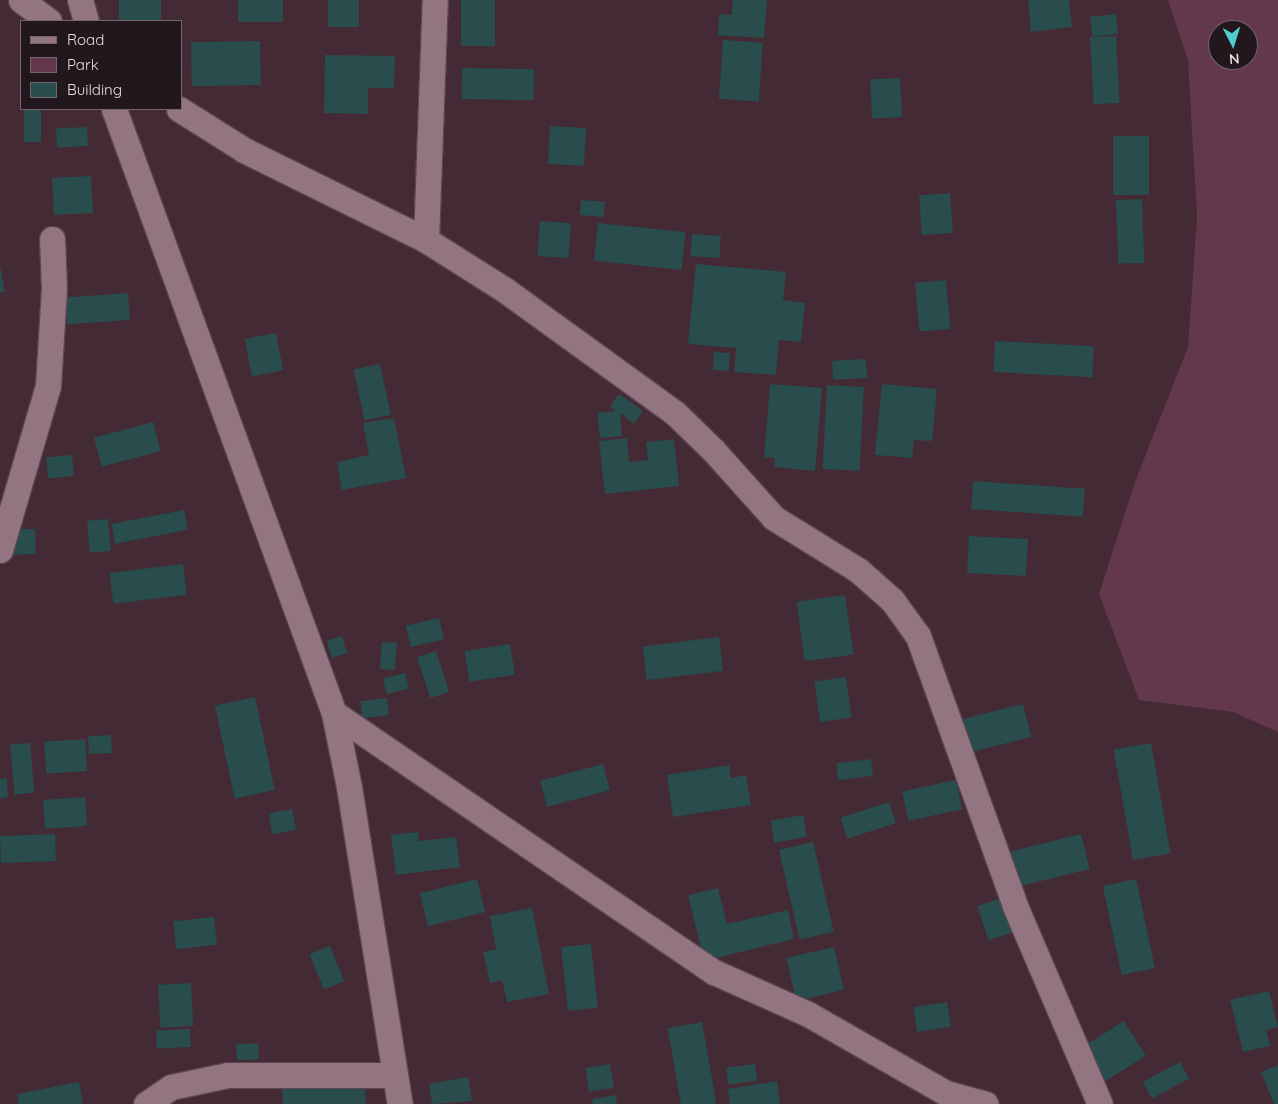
<!DOCTYPE html>
<style>
body{margin:0}
#map{position:relative;width:1278px;height:1104px;overflow:hidden;background:#432a35;font-family:Quicksand,sans-serif}
div>[style]{position:absolute}
.green>*{inset:0;background:#63384b}
.building>*{inset:0;background:#294c4d;transform-origin:0 0}
.roads{filter:drop-shadow(1px 0 #5b4650) drop-shadow(-1px 0 #5b4650) drop-shadow(0 1px #5b4650) drop-shadow(0 -1px #5b4650)}
.street>*{height:25px;margin:-12.5px;padding:0 12.5px;transform-origin:12.5px;border-radius:12.5px;background:#937581}
span{translate:-50% -50%;white-space:nowrap;text-align:center;line-height:1.15;-webkit-text-stroke:4px #22171c;paint-order:stroke}
.legend{position:absolute;left:20px;top:20px;width:162px;height:90px;box-sizing:border-box;background:#22171c;border:1px solid #72656b;margin:0;padding:6px 9px;list-style:none;font-size:15px;color:#ebdae1}
.legend li{display:flex;align-items:center;gap:10px;height:25px}
.legend b{width:25px;border:1px solid #72656b}
.north{position:absolute;left:1208px;top:20px;width:50px;height:50px;box-sizing:border-box;background:#22171c;border:1px solid #72656b;border-radius:50%;rotate:175deg;font-size:14px;font-weight:700;line-height:20px;text-align:center;color:#ebdae1}
.north::after{content:'';display:block;margin:auto;width:18px;height:22px;background:#51ccd1;clip-path:polygon(50% 0,100% 100%,50% 72%,0 100%)}
</style>
<div id="map">
<div class="green">
<i style="clip-path:polygon(evenodd,1168px 0,1278px 0,1278px 732px,1233px 712px,1139px 700px,1099px 594px,1135px 482px,1188px 347px,1197px 217px,1188px 60px,1168px 0,1218px 30px,1248px 30px,1248px 60px,1218px 60px,1218px 30px)"></i>
</div>
<div class="building">
<i style="left:119px;top:0;width:42px;height:21px"></i>
<i style="left:238px;top:0;width:45px;height:22px"></i>
<i style="left:328px;top:0;width:31px;height:27px"></i>
<i style="left:461px;top:0;width:34px;height:46px"></i>
<i style="clip-path:polygon(733px 0,767px 0,764px 38px,718px 35px,719px 14px,732px 15px)"></i>
<i style="clip-path:polygon(1028px 0,1069px 0,1072px 27px,1031px 32px)"></i>
<i style="left:1116px;top:14px;width:20px;height:26px;rotate:84deg"></i>
<i style="left:1116px;top:36px;width:67px;height:26px;rotate:87deg"></i>
<i style="left:723px;top:40px;width:40px;height:59px;rotate:4deg"></i>
<i style="left:260px;top:41px;width:44px;height:69px;rotate:89deg"></i>
<i style="clip-path:polygon(325px 55px,395px 56px,394px 88px,368px 88px,368px 114px,324px 113px)"></i>
<i style="left:462px;top:68px;width:72px;height:31px;rotate:1deg"></i>
<i style="left:900px;top:78px;width:39px;height:30px;rotate:87deg"></i>
<i style="left:24px;top:109px;width:17px;height:33px"></i>
<i style="left:550px;top:126px;width:36px;height:38px;rotate:3deg"></i>
<i style="left:87px;top:127px;width:19px;height:31px;rotate:87deg"></i>
<i style="left:1149px;top:136px;width:59px;height:36px;rotate:90deg"></i>
<i style="left:91px;top:176px;width:37px;height:39px;rotate:87deg"></i>
<i style="left:950px;top:193px;width:40px;height:31px;rotate:86deg"></i>
<i style="left:1142px;top:199px;width:64px;height:26px;rotate:88deg"></i>
<i style="left:581px;top:200px;width:24px;height:15px;rotate:5deg"></i>
<i style="left:540px;top:221px;width:31px;height:35px;rotate:4deg"></i>
<i style="left:598px;top:223px;width:88px;height:38px;rotate:6deg"></i>
<i style="left:692px;top:234px;width:29px;height:22px;rotate:4deg"></i>
<i style="clip-path:polygon(696px 264px,786px 272px,783px 300px,805px 303px,801px 342px,779px 340px,776px 375px,734px 372px,736px 348px,688px 344px)"></i>
<i style="clip-path:polygon(0 266px,5px 292px,0 293px)"></i>
<i style="left:946px;top:280px;width:49px;height:31px;rotate:85deg"></i>
<i style="left:128px;top:293px;width:27px;height:63px;rotate:86deg"></i>
<i style="left:276px;top:333px;width:38px;height:32px;rotate:79deg"></i>
<i style="left:995px;top:341px;width:99px;height:31px;rotate:3deg"></i>
<i style="left:714px;top:352px;width:16px;height:18px;rotate:4deg"></i>
<i style="left:866px;top:359px;width:19px;height:34px;rotate:87deg"></i>
<i style="left:380px;top:364px;width:52px;height:27px;rotate:78deg"></i>
<i style="clip-path:polygon(770px 384px,822px 388px,815px 471px,774px 467px,775px 458px,764px 457px)"></i>
<i style="clip-path:polygon(882px 384px,937px 389px,932px 441px,914px 440px,912px 458px,875px 455px)"></i>
<i style="left:827px;top:385px;width:37px;height:84px;rotate:3deg"></i>
<i style="clip-path:polygon(619px 394px,643px 411px,634px 424px,620px 413px,622px 436px,600px 438px,597px 413px,616px 411px,610px 406px)"></i>
<i style="clip-path:polygon(394px 418px,406px 478px,342px 490px,337px 462px,369px 455px,363px 423px)"></i>
<i style="left:153px;top:422px;width:30px;height:61px;rotate:75deg"></i>
<i style="clip-path:polygon(627px 438px,629px 462px,648px 460px,646px 442px,674px 439px,679px 486px,605px 494px,599px 441px)"></i>
<i style="left:72px;top:455px;width:21px;height:26px;rotate:85deg"></i>
<i style="left:973px;top:481px;width:112px;height:28px;rotate:4deg"></i>
<i style="left:184px;top:510px;width:20px;height:74px;rotate:79deg"></i>
<i style="left:108px;top:519px;width:32px;height:21px;rotate:85deg"></i>
<i style="left:35px;top:529px;width:25px;height:29px;rotate:88deg"></i>
<i style="left:969px;top:536px;width:59px;height:37px;rotate:3deg"></i>
<i style="left:183px;top:564px;width:31px;height:74px;rotate:83deg"></i>
<i style="left:845px;top:595px;width:60px;height:49px;rotate:82deg"></i>
<i style="left:439px;top:618px;width:22px;height:34px;rotate:77deg"></i>
<i style="left:342px;top:636px;width:18px;height:16px;rotate:74deg"></i>
<i style="left:719px;top:637px;width:34px;height:77px;rotate:83deg"></i>
<i style="left:382px;top:642px;width:15px;height:27px;rotate:4deg"></i>
<i style="left:510px;top:644px;width:31px;height:46px;rotate:81deg"></i>
<i style="left:436px;top:651px;width:43px;height:20px;rotate:72deg"></i>
<i style="left:405px;top:673px;width:16px;height:23px;rotate:76deg"></i>
<i style="left:846px;top:677px;width:41px;height:32px;rotate:82deg"></i>
<i style="left:255px;top:697px;width:95px;height:41px;rotate:78deg"></i>
<i style="left:387px;top:698px;width:17px;height:27px;rotate:83deg"></i>
<i style="left:1023px;top:704px;width:34px;height:66px;rotate:76deg"></i>
<i style="left:111px;top:735px;width:18px;height:23px;rotate:87deg"></i>
<i style="left:85px;top:739px;width:32px;height:41px;rotate:86deg"></i>
<i style="left:30px;top:743px;width:50px;height:20px;rotate:85deg"></i>
<i style="left:1151px;top:743px;width:112px;height:38px;rotate:80deg"></i>
<i style="left:871px;top:759px;width:17px;height:35px;rotate:83deg"></i>
<i style="left:603px;top:764px;width:27px;height:65px;rotate:75deg"></i>
<i style="clip-path:polygon(729px 765px,731px 778px,746px 775px,751px 805px,673px 817px,667px 775px)"></i>
<i style="clip-path:polygon(7px 778px,8px 797px,0 798px,0 779px)"></i>
<i style="left:956px;top:780px;width:30px;height:55px;rotate:78deg"></i>
<i style="left:85px;top:797px;width:29px;height:42px;rotate:86deg"></i>
<i style="left:889px;top:802px;width:22px;height:51px;rotate:72deg"></i>
<i style="left:292px;top:809px;width:21px;height:24px;rotate:79deg"></i>
<i style="left:803px;top:815px;width:22px;height:33px;rotate:80deg"></i>
<i style="clip-path:polygon(418px 832px,419px 841px,456px 837px,460px 867px,396px 875px,391px 835px)"></i>
<i style="left:55px;top:834px;width:27px;height:55px;rotate:88deg"></i>
<i style="left:1081px;top:834px;width:36px;height:73px;rotate:76deg"></i>
<i style="left:813px;top:842px;width:92px;height:35px;rotate:77deg"></i>
<i style="left:477px;top:879px;width:34px;height:59px;rotate:76deg"></i>
<i style="left:1136px;top:879px;width:91px;height:34px;rotate:78deg"></i>
<i style="clip-path:polygon(718px 888px,727px 924px,788px 910px,794px 939px,704px 961px,688px 895px)"></i>
<i style="left:1002px;top:898px;width:36px;height:26px;rotate:72deg"></i>
<i style="clip-path:polygon(532px 908px,549px 994px,507px 1002px,502px 980px,490px 983px,483px 952px,496px 949px,490px 916px)"></i>
<i style="left:214px;top:917px;width:28px;height:41px;rotate:84deg"></i>
<i style="left:591px;top:944px;width:64px;height:30px;rotate:84deg"></i>
<i style="left:330px;top:946px;width:38px;height:22px;rotate:68deg"></i>
<i style="left:834px;top:947px;width:44px;height:49px;rotate:77deg"></i>
<i style="left:191px;top:983px;width:43px;height:33px;rotate:87deg"></i>
<i style="clip-path:polygon(1269px 991px,1278px 1027px,1266px 1030px,1270px 1046px,1243px 1052px,1230px 1000px)"></i>
<i style="left:947px;top:1002px;width:25px;height:34px;rotate:81deg"></i>
<i style="left:1124px;top:1021px;width:41px;height:55px;rotate:58deg"></i>
<i style="left:702px;top:1022px;width:83px;height:35px;rotate:80deg"></i>
<i style="left:190px;top:1029px;width:18px;height:34px;rotate:87deg"></i>
<i style="left:258px;top:1043px;width:16px;height:22px;rotate:86deg"></i>
<i style="left:1180px;top:1062px;width:19px;height:42px;rotate:62deg"></i>
<i style="left:610px;top:1064px;width:24px;height:25px;rotate:81deg"></i>
<i style="left:755px;top:1064px;width:17px;height:29px;rotate:83deg"></i>
<i style="clip-path:polygon(1278px 1065px,1278px 1104px,1274px 1104px,1261px 1072px)"></i>
<i style="clip-path:polygon(468px 1077px,472px 1101px,432px 1104px,429px 1084px)"></i>
<i style="clip-path:polygon(777px 1081px,780px 1104px,730px 1104px,728px 1089px)"></i>
<i style="clip-path:polygon(79px 1082px,83px 1104px,19px 1104px,17px 1094px)"></i>
<i style="clip-path:polygon(364px 1082px,366px 1104px,283px 1104px,282px 1089px)"></i>
<i style="clip-path:polygon(616px 1095px,617px 1104px,593px 1104px,592px 1099px)"></i>
</div>
<div class="roads">
<div class="street">
<i style="left:21px;top:0;width:35px;rotate:37deg"></i>
<i style="left:80px;top:0;width:22px;rotate:74deg"></i>
<i style="left:114px;top:109px;width:643px;rotate:69.99deg"></i>
<i style="left:334px;top:713px;width:76px;rotate:78.5deg"></i>
<i style="left:349px;top:787px;width:321px;rotate:80.9deg"></i>
<i style="left:179px;top:109px;width:77px;rotate:32.2deg"></i>
<i style="left:244px;top:150px;width:203px;rotate:26.3deg"></i>
<i style="left:426px;top:240px;width:93px;rotate:32.3deg"></i>
<i style="left:505px;top:290px;width:210px;rotate:35.9deg"></i>
<i style="left:675px;top:413px;width:53px;rotate:44.2deg"></i>
<i style="left:713px;top:450px;width:91px;rotate:48.1deg"></i>
<i style="left:774px;top:518px;width:99px;rotate:31.8deg"></i>
<i style="left:858px;top:570px;width:45px;rotate:41.4deg"></i>
<i style="left:892px;top:600px;width:44px;rotate:54.2deg"></i>
<i style="left:918px;top:636px;width:287px;rotate:70.2deg"></i>
<i style="left:1015px;top:906px;width:215px;rotate:66.8deg"></i>
<i style="left:426px;top:240px;width:240px;rotate:-87.9deg"></i>
<i style="left:0;top:550px;width:171px;rotate:-73.7deg"></i>
<i style="left:48px;top:386px;width:98px;rotate:-86.5deg"></i>
<i style="left:54px;top:288px;width:49px;rotate:-92.3deg"></i>
<i style="left:334px;top:713px;width:460px;rotate:34.3deg"></i>
<i style="left:714px;top:972px;width:103px;rotate:24.1deg"></i>
<i style="left:808px;top:1014px;width:159px;rotate:29.8deg"></i>
<i style="left:946px;top:1093px;width:41px;rotate:15.4deg"></i>
<i style="left:146px;top:1104px;width:30px;rotate:-34deg"></i>
<i style="left:171px;top:1087px;width:58px;rotate:-11.9deg"></i>
<i style="left:228px;top:1075px;width:167px"></i>
</div>
</div>
<ul class="legend">
<li><b style="height:6px;background:#937581"></b>Road</li>
<li><b style="height:14px;background:#63384b"></b>Park</li>
<li><b style="height:14px;background:#294c4d"></b>Building</li>
</ul>
<div class="north">N</div>
</div>
